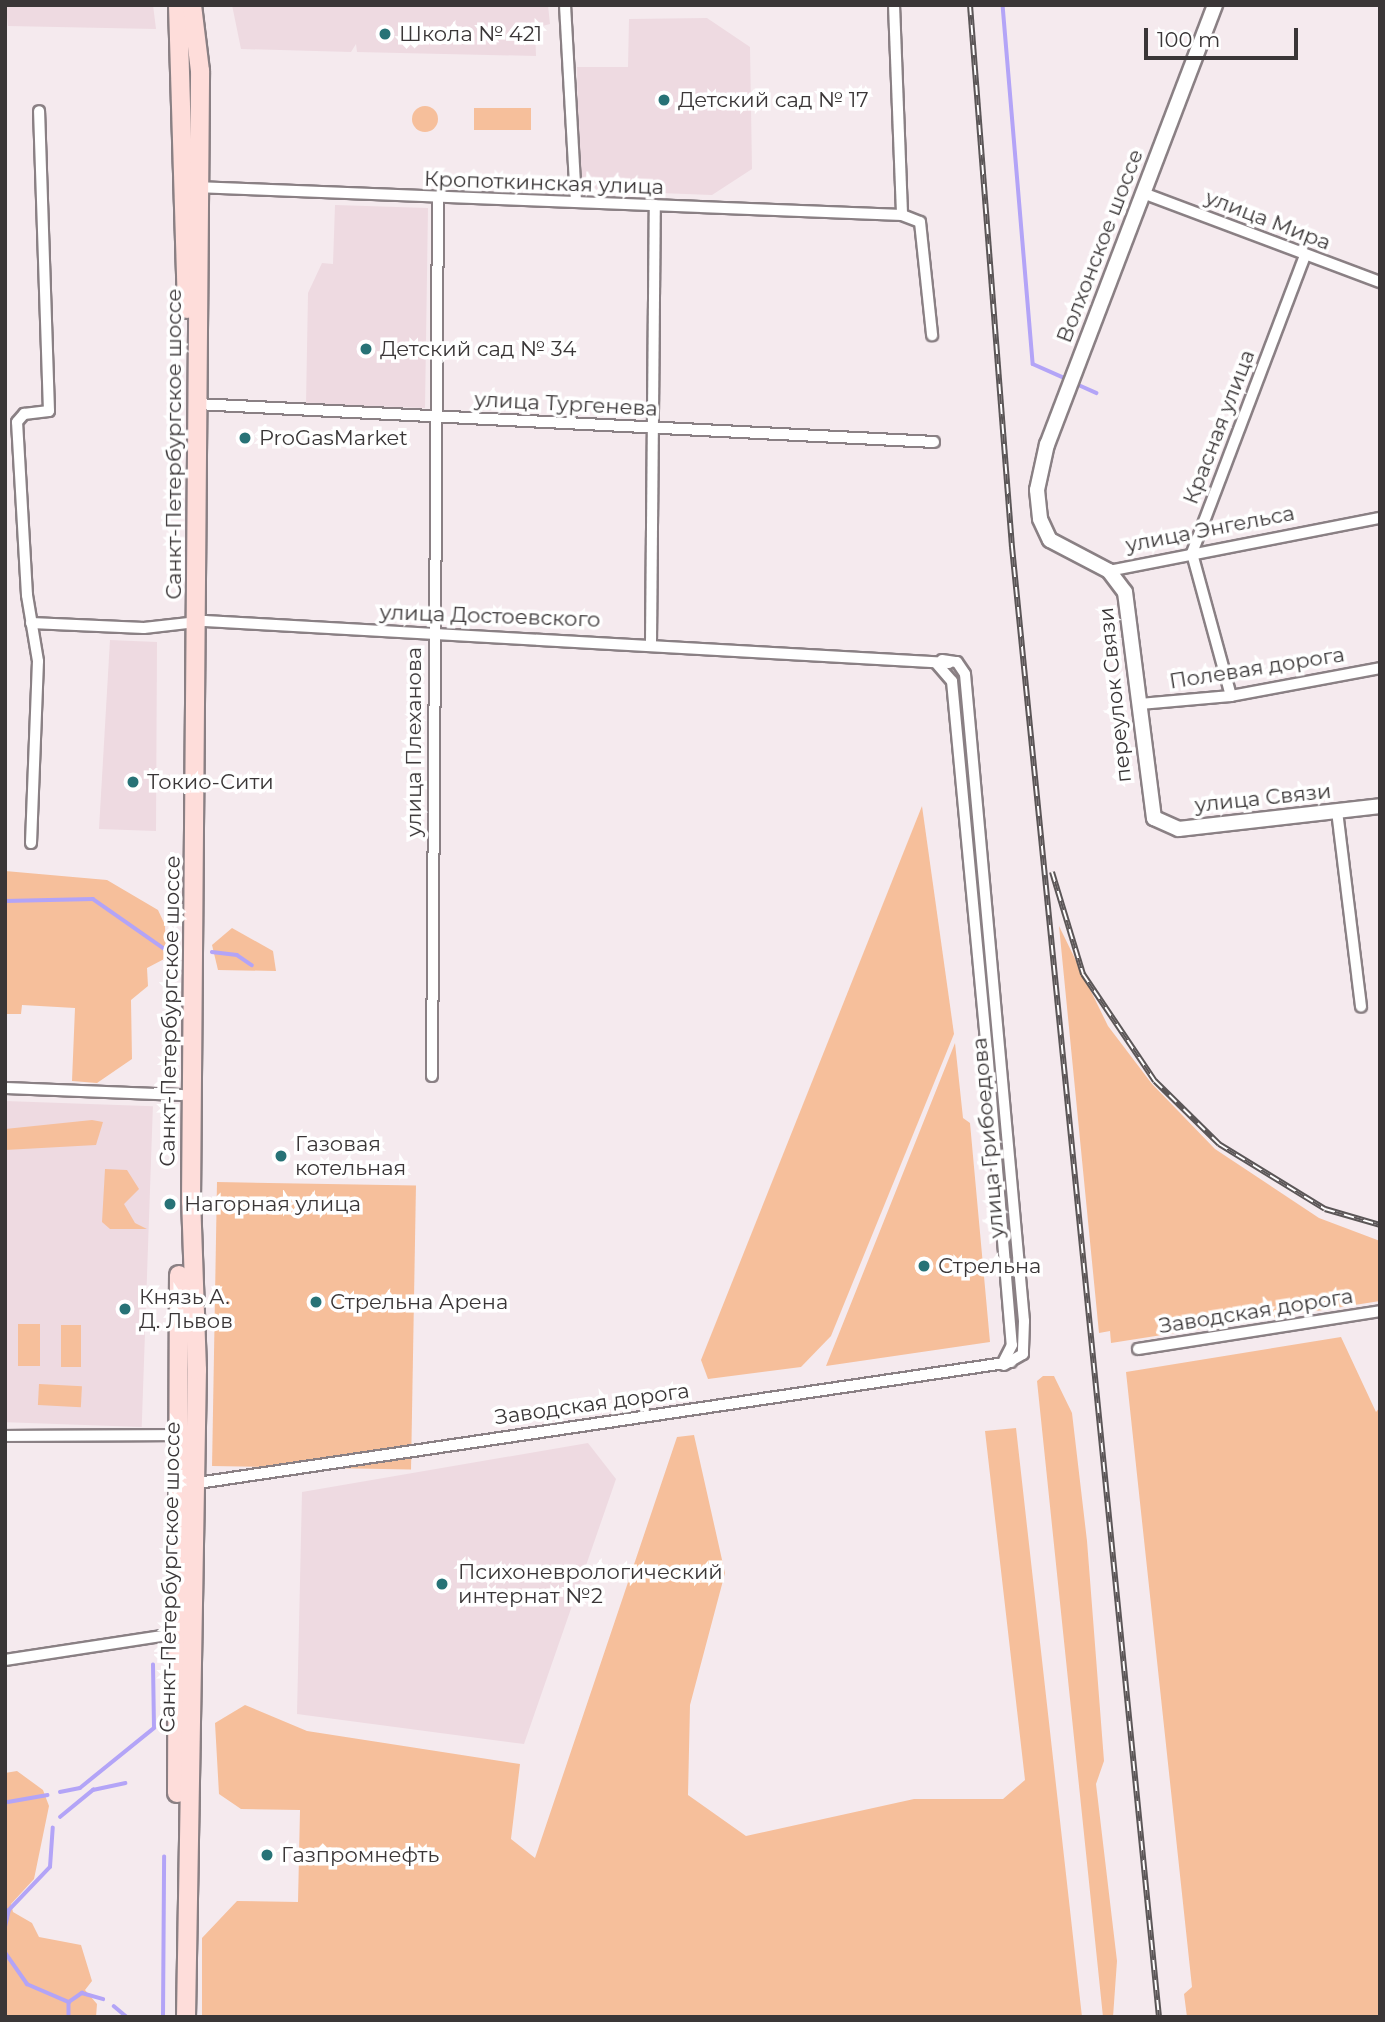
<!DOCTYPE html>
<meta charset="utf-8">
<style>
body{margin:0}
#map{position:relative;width:1385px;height:2022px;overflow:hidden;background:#f5eaee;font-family:Montserrat,sans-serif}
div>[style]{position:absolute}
.built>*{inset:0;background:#eedae1;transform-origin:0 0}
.green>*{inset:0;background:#f6bf9b;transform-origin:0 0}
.round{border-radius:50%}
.stream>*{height:3.5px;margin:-1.75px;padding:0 1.75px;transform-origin:1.75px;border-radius:1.75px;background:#b3a4f7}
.roads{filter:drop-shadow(2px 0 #8a8084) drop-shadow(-2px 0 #8a8084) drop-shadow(0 2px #8a8084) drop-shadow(0 -2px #8a8084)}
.minor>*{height:10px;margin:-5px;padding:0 5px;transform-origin:5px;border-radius:5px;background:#fff}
.tertiary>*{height:14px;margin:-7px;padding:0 7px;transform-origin:7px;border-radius:7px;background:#fff}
.primary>*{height:18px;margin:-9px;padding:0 9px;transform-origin:9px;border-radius:9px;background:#feddda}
.rail>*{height:6px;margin-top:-3px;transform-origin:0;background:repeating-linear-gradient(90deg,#fff 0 10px,#5b5657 0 20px);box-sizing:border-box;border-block:2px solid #5b5657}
.dots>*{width:19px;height:19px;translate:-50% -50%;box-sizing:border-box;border:4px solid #fff;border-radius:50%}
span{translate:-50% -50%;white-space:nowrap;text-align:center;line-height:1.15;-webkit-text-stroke:7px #fff;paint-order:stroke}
.poi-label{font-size:21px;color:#3a3637}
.left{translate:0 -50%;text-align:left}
.street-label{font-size:21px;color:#3a3637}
.frame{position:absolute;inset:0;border:7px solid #3a3637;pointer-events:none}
.scale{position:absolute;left:1144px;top:28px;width:154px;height:32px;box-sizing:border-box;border:4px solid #3a3637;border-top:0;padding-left:9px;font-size:21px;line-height:24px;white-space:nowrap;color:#3a3637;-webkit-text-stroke:5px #fff;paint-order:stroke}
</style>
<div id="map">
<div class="built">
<i style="clip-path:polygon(6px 5px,153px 5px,156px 29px,8px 26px)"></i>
<i style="clip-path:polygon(232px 5px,548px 5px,550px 24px,535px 28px,536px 56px,357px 52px,356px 44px,351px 52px,241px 49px)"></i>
<i style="clip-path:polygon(707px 18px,750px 47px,752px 169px,712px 195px,580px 190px,577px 67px,628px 67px,629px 19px)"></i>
<i style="clip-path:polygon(335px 205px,428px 208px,425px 408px,306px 404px,308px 293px,322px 263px,333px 264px)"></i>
<i style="clip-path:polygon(110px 640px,157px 642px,156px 831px,99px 829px)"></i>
<i style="left:5px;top:1101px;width:148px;height:321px;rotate:2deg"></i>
<i style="clip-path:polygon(588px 1443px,616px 1479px,524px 1744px,297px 1714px,302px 1492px)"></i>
</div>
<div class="green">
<i class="round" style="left:412px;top:106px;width:26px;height:26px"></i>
<i style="left:474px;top:108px;width:57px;height:22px"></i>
<i style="clip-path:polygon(922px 806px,954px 1034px,831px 1336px,801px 1367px,708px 1379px,701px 1360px)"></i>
<i style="clip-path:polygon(5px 871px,107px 880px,158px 910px,165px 925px,166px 958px,147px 968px,148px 986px,131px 1000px,132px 1059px,97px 1083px,72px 1081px,75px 1008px,22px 1005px,21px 1014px,5px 1014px)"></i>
<i style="clip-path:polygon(1059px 926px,1108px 1026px,1152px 1084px,1215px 1149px,1319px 1218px,1380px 1241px,1380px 1301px,1111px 1343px,1110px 1331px,1099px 1333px)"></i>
<i style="clip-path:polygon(232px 928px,273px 951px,276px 971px,218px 970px,212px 945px)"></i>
<i style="clip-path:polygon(955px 1043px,963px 1118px,970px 1123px,990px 1342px,826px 1366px)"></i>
<i style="clip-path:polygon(92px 1120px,103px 1122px,96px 1145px,5px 1150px,5px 1129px)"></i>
<i style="clip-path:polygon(105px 1169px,127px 1170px,139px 1189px,124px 1204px,135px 1223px,147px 1229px,110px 1229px,102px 1222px)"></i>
<i style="left:217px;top:1182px;width:199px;height:284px;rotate:1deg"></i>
<i style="left:18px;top:1324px;width:22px;height:42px"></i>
<i style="left:61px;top:1325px;width:20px;height:42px"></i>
<i style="clip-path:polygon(1341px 1337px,1376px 1412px,1380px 1407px,1380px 2017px,1187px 2017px,1184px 1994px,1192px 1987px,1126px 1372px)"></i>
<i style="clip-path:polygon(1043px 1376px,1054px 1376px,1072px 1413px,1087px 1541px,1104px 1761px,1096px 1784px,1117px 1961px,1113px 2017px,1103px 2017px,1037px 1381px)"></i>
<i style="left:39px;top:1384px;width:43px;height:21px;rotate:3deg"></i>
<i style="clip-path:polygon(1016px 1428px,1082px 2017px,202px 2017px,202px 1938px,237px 1901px,298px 1902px,300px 1810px,241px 1809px,219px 1794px,215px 1723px,245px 1705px,307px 1731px,520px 1764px,511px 1839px,535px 1858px,677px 1437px,694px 1435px,725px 1573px,690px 1705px,688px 1795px,746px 1836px,914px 1799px,1003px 1799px,1025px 1780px,985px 1431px)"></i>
<i style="clip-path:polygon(17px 1771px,43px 1790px,49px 1806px,34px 1879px,11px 1904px,13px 1912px,32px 1923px,39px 1937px,81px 1945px,92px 1981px,85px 1990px,97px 2004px,96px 2017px,5px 2017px,5px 1773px)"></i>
</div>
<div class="stream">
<i style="left:1003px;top:5px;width:360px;rotate:85.2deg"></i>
<i style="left:1033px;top:364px;width:35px;rotate:24deg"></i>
<i style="left:1081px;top:386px;width:17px;rotate:24deg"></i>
<i style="left:5px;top:901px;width:88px;rotate:-1.3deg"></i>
<i style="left:93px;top:899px;width:89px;rotate:34.9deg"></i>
<i style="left:212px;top:952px;width:25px;rotate:7deg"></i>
<i style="left:237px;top:955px;width:18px;rotate:34deg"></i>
<i style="left:60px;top:1792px;width:20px;rotate:-11deg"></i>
<i style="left:80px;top:1788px;width:95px;rotate:-39deg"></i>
<i style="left:154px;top:1728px;width:63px;rotate:-90.9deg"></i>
<i style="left:8px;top:1802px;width:40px;rotate:-10deg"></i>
<i style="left:60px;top:1817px;width:43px;rotate:-39.3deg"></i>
<i style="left:93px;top:1790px;width:33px;rotate:-12deg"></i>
<i style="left:5px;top:1927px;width:17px;rotate:-77deg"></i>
<i style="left:9px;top:1910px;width:59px;rotate:-46.4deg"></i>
<i style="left:50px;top:1867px;width:39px;rotate:-86deg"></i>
<i style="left:5px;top:1952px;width:39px;rotate:55deg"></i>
<i style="left:27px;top:1984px;width:46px;rotate:23.2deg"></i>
<i style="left:69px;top:2002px;width:15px;rotate:90deg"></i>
<i style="left:69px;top:2002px;width:16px;rotate:-35deg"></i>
<i style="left:82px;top:1993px;width:22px;rotate:16deg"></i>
<i style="left:114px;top:2006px;width:17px;rotate:40deg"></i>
<i style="left:163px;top:2017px;width:160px;rotate:-89.6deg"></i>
</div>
<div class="roads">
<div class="minor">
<i style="left:565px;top:5px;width:197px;rotate:86.8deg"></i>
<i style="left:894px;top:5px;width:210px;rotate:87.8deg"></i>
<i style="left:195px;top:187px;width:708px;rotate:2.27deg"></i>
<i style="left:902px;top:215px;width:19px;rotate:21deg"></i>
<i style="left:920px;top:222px;width:114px;rotate:83.9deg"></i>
<i style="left:1143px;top:193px;width:253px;rotate:20.6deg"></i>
<i style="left:197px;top:404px;width:738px;rotate:2.95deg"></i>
<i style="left:1109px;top:571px;width:276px;rotate:-11.1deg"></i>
<i style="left:31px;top:623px;width:113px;rotate:2.5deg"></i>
<i style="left:144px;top:628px;width:61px;rotate:-6.5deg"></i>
<i style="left:205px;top:621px;width:745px;rotate:3.23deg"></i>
<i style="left:651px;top:642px;width:437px;rotate:-89.5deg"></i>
<i style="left:942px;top:660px;width:15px;rotate:8deg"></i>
<i style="left:957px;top:662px;width:14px;rotate:56deg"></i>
<i style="left:965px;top:674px;width:650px;rotate:84.79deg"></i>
<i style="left:1024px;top:1321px;width:33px;rotate:92deg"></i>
<i style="left:1023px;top:1354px;width:22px;rotate:150deg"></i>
<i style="left:937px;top:664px;width:23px;rotate:49deg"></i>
<i style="left:952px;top:681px;width:371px;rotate:84.6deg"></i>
<i style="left:987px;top:1050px;width:296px;rotate:85.2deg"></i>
<i style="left:1012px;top:1345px;width:20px;rotate:117deg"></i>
<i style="left:1231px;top:696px;width:148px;rotate:-105.3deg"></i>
<i style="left:1192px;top:553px;width:319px;rotate:-69.2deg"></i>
<i style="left:1140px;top:704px;width:91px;rotate:-5deg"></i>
<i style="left:1231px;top:696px;width:152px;rotate:-10.6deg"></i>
<i style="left:1337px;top:811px;width:197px;rotate:83deg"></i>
<i style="left:31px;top:843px;width:182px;rotate:-87.8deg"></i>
<i style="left:38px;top:661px;width:67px;rotate:-99.5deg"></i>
<i style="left:27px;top:595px;width:173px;rotate:-93.3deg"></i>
<i style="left:17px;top:422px;width:11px;rotate:-49deg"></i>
<i style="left:24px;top:414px;width:25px;rotate:-7deg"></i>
<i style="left:49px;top:411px;width:300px;rotate:-91.9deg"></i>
<i style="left:432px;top:1076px;width:877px;rotate:-89.61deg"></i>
<i style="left:5px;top:1088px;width:177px;rotate:2.3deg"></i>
<i style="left:1138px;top:1349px;width:245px;rotate:-8.9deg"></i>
<i style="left:5px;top:1436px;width:174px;rotate:-0.3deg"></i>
<i style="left:191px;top:1484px;width:829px;rotate:-8.46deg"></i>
<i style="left:5px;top:1660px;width:179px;rotate:-8.7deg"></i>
</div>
<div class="tertiary">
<i style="left:1215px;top:5px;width:470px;rotate:110.9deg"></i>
<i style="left:1047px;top:444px;width:47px;rotate:102.3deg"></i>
<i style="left:1037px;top:490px;width:29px;rotate:84deg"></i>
<i style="left:1040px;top:519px;width:23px;rotate:65deg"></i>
<i style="left:1050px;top:540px;width:67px;rotate:27.7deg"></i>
<i style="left:1109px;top:571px;width:26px;rotate:53deg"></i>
<i style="left:1125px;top:592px;width:228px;rotate:82.7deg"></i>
<i style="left:1154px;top:818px;width:27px;rotate:24deg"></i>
<i style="left:1179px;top:829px;width:202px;rotate:-6.5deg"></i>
</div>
<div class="primary">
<i style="left:178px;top:5px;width:304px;rotate:88.3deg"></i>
<i style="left:177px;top:1793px;width:518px;rotate:-89.78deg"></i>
<i style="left:186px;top:2017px;width:647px;rotate:-89.03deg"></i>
<i style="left:197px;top:1370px;width:168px;rotate:-92deg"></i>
<i style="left:191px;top:1202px;width:1131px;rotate:-89.54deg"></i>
<i style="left:200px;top:71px;width:66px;rotate:-96.9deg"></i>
</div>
</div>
<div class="rail">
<i style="left:970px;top:5px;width:544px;rotate:85.57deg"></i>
<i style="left:1012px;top:547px;width:1477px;rotate:84.29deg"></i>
<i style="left:1052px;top:872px;width:107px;rotate:73.1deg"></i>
<i style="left:1083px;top:974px;width:129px;rotate:56.1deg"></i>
<i style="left:1155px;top:1081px;width:90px;rotate:44.5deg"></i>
<i style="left:1219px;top:1144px;width:124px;rotate:31.5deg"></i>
<i style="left:1325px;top:1209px;width:57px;rotate:16.2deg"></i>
</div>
<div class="dots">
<i style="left:385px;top:34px;background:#277276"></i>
<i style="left:664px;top:100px;background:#277276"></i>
<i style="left:366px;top:349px;background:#277276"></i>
<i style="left:245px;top:438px;background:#277276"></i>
<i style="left:133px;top:782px;background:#277276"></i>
<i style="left:281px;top:1156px;background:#277276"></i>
<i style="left:170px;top:1204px;background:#277276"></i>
<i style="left:924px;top:1266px;background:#277276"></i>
<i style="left:316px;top:1302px;background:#277276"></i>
<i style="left:125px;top:1309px;background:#277276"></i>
<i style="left:442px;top:1584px;background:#277276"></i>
<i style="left:267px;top:1855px;background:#277276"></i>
</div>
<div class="poi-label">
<span class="left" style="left:399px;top:34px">Школа № 421</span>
<span class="left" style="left:678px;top:100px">Детский сад № 17</span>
<span class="left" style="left:380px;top:349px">Детский сад № 34</span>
<span class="left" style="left:259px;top:438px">ProGasMarket</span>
<span class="left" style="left:147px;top:782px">Токио-Сити</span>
<span class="left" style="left:295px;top:1156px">Газовая<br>котельная</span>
<span class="left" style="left:184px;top:1204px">Нагорная улица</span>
<span class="left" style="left:938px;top:1266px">Стрельна</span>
<span class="left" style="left:139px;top:1309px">Князь А.<br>Д. Львов</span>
<span class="left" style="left:330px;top:1302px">Стрельна Арена</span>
<span class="left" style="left:458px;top:1584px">Психоневрологический<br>интернат №2</span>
<span class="left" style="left:281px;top:1855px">Газпромнефть</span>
</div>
<div class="street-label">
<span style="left:544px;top:183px;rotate:2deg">Кропоткинская улица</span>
<span style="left:1268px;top:220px;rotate:21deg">улица Мира</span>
<span style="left:1100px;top:246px;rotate:-69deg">Волхонское шоссе</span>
<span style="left:566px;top:404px;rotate:3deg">улица Тургенева</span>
<span style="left:1219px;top:427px;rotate:-69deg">Красная улица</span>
<span style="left:174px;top:444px;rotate:-90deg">Санкт-Петербургское шоссе</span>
<span style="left:1210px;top:529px;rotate:-11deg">улица Энгельса</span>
<span style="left:490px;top:616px;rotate:2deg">улица Достоевского</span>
<span style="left:1257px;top:668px;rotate:-9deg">Полевая дорога</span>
<span style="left:1115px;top:695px;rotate:-96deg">переулок Связи</span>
<span style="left:414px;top:742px;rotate:-90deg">улица Плеханова</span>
<span style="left:1263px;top:798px;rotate:-6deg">улица Связи</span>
<span style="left:170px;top:1011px;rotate:-89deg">Санкт-Петербургское шоссе</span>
<span style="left:988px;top:1138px;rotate:-95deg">улица Грибоедова</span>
<span style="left:1256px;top:1311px;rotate:-9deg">Заводская дорога</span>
<span style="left:592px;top:1404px;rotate:-8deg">Заводская дорога</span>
<span style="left:170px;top:1577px;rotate:-89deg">Санкт-Петербургское шоссе</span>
</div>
<div class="frame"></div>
<div class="scale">100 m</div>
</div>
